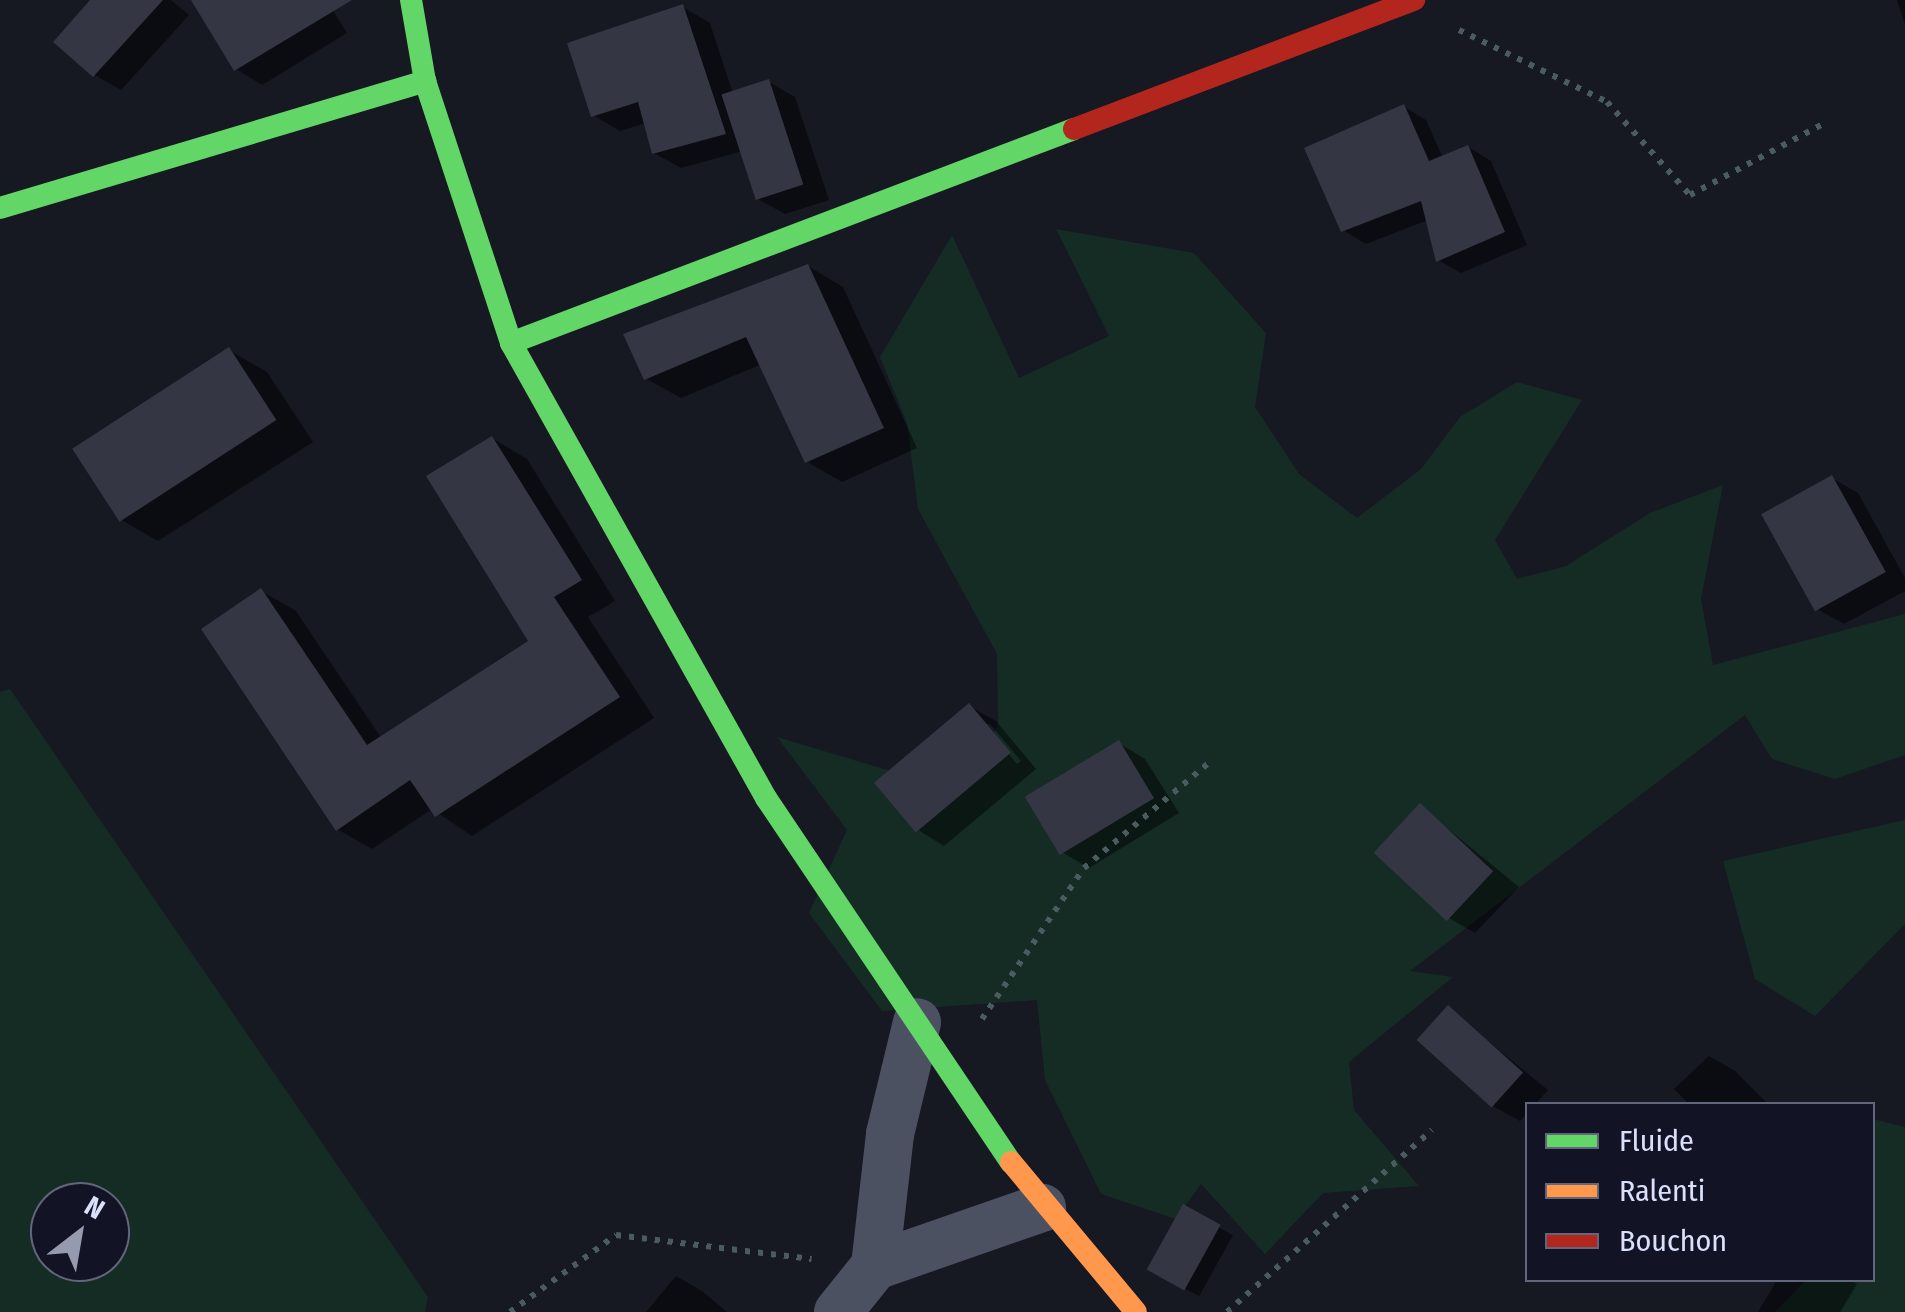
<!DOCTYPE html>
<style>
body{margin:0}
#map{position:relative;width:1905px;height:1312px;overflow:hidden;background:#161822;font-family:"Fira Sans Condensed",sans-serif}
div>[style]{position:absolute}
.green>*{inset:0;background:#152c25}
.shadow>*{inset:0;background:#0007;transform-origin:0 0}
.building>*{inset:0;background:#343743;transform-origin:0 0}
.path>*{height:6px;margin-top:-3px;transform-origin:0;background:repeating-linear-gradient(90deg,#4b5c61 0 5px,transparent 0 13px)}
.street>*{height:48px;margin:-24px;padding:0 24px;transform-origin:24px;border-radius:24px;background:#4c5161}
.fast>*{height:22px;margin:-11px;padding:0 11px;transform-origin:11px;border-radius:11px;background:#63d668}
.slow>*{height:22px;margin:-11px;padding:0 11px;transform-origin:11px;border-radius:11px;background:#ff974d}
.jam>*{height:22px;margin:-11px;padding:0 11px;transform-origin:11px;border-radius:11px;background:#b3261e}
span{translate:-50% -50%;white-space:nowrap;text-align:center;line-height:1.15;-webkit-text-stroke:8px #121426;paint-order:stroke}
.legend{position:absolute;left:1525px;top:1102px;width:350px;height:180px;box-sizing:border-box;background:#121426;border:2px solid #62667b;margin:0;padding:12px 18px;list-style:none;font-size:30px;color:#dae0fb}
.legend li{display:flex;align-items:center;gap:20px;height:50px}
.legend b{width:50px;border:2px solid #62667b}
.north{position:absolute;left:30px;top:1182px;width:100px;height:100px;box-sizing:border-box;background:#121426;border:2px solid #62667b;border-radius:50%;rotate:31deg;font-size:28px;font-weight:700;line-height:40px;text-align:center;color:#dae0fb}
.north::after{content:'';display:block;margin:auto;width:35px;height:45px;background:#959aaf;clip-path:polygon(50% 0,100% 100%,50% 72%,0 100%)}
</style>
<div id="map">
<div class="green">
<i style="clip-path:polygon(1056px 229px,1194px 253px,1266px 333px,1255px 407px,1299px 474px,1357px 518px,1421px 469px,1460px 417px,1517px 382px,1582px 400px,1495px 540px,1517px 579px,1566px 566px,1650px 513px,1723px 485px,1701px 599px,1713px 665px,1905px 614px,1905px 755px,1835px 779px,1772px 759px,1745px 715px,1410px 971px,1453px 977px,1349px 1062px,1354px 1110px,1419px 1186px,1323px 1193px,1265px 1254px,1201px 1184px,1176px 1219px,1101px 1194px,1045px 1080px,1037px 1000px,882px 1011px,809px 913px,847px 830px,777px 737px,961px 792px,998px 725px,997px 654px,918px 509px,907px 423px,880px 357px,952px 235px,1019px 378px,1109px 336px)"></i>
<i style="clip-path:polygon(evenodd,10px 689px,428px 1297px,425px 1312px,0 1312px,0 692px,10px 689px,50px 1202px,110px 1202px,110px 1262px,50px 1262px,50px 1202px)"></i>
<i style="clip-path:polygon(1905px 820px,1905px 924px,1815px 1016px,1755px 979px,1723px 861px)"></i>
<i style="clip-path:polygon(1873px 1119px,1905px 1127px,1905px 1312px,1775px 1312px,1806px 1280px,1872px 1280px)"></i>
</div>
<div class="shadow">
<i style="clip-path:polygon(94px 0,171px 0,189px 15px,121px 90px,95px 75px)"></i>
<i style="clip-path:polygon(258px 0,326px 0,347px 33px,262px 85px,236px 69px)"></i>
<i style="clip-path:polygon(1897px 0,1905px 0,1905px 24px)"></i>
<i style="clip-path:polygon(683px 7px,710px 23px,733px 94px,769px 82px,795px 97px,829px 200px,785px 214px,758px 199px,743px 151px,681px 168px,654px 153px,646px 123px,620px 131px,593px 115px)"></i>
<i style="clip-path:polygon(1403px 106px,1426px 120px,1443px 158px,1468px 147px,1491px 161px,1527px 245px,1461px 273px,1438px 260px,1428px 220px,1366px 244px,1343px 230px)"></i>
<i style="clip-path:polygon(808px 266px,843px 287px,917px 448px,842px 482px,807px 462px,762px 364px,681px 398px,645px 378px)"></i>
<i style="clip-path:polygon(229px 350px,267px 372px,313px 442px,158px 541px,120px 519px)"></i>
<i style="clip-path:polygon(492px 438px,527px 459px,615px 601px,588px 617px,654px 718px,472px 836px,432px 809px,372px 849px,337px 829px,261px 591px,296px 611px,382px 739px,532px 642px)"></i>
<i style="clip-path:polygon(1832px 478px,1858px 493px,1905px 578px,1905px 591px,1844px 624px,1817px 609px)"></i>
<i style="clip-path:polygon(evenodd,969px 706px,996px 721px,1036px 769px,944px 846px,918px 830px,969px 706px,984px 724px,990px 724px,1021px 761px,1017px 764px,984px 724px)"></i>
<i style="clip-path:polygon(1119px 743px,1145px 759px,1179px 813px,1089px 868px,1062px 852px)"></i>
<i style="clip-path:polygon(1420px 806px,1519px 887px,1475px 933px,1449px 918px)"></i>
<i style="clip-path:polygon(1448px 1009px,1548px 1090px,1520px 1121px,1493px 1106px)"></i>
<i style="clip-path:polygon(1709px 1056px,1735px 1071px,1768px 1104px,1689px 1104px,1674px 1089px)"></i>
<i style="left:1184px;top:1208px;width:56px;height:70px;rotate:29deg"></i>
<i style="clip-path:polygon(676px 1276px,702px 1291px,727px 1312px,646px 1312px)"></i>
<i style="clip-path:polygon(1777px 1280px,1850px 1280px,1857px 1284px,1840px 1312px,1758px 1312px)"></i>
</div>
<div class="building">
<i style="clip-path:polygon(90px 0,163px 0,93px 77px,53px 42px)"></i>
<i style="clip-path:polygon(191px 0,352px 0,234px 71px)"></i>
<i style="clip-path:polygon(683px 4px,726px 134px,652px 154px,638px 102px,591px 117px,567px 43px)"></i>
<i style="left:769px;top:79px;width:111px;height:50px;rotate:72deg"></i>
<i style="clip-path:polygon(1404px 104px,1429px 161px,1468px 145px,1505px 232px,1436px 262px,1421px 201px,1341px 232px,1304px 148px)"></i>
<i style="clip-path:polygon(808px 264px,884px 428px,805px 463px,746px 337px,644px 380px,623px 334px)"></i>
<i style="left:229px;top:347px;width:87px;height:187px;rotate:57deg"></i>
<i style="clip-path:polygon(492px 436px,582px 580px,554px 597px,620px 697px,435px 817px,410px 780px,336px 831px,201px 629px,261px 588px,367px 745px,528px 641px,426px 476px)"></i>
<i style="left:1832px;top:475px;width:111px;height:81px;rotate:61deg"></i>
<i style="left:969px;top:703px;width:65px;height:124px;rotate:50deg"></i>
<i style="left:1119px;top:740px;width:68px;height:110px;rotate:59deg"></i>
<i style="left:1420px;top:803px;width:100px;height:68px;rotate:43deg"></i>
<i style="left:1448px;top:1005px;width:101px;height:47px;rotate:42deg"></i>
<i style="left:1183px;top:1204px;width:43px;height:75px;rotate:29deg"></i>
</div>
<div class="path">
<i style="left:1459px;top:30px;width:165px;rotate:25.9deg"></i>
<i style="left:1607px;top:102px;width:125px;rotate:48.3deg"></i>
<i style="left:1690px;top:195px;width:151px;rotate:-28.1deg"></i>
<i style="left:982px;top:1019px;width:182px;rotate:-56deg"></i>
<i style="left:1084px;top:868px;width:166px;rotate:-40.1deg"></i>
<i style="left:510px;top:1312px;width:131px;rotate:-36deg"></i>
<i style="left:616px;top:1235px;width:197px;rotate:7deg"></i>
<i style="left:1227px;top:1312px;width:274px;rotate:-41.6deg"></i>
</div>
<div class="street">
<i style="left:875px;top:1266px;width:133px;rotate:-83.5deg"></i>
<i style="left:890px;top:1134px;width:115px;rotate:-76.4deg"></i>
<i style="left:838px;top:1312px;width:59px;rotate:-51.2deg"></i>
<i style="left:875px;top:1266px;width:177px;rotate:-19.2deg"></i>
</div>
<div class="fast">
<i style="left:411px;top:0;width:82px;rotate:80.2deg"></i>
<i style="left:425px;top:81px;width:276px;rotate:71.8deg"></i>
<i style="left:511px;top:343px;width:522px;rotate:60.73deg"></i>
<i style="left:766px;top:798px;width:439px;rotate:56.1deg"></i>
<i style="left:0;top:208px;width:444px;rotate:-16.6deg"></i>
<i style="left:511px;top:343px;width:602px;rotate:-20.81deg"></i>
</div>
<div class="slow">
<i style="left:1011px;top:1162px;width:195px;rotate:50.2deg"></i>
</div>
<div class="jam">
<i style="left:1074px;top:129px;width:364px;rotate:-20.8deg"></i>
</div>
<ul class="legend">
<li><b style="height:12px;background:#63d668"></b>Fluide</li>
<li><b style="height:12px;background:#ff974d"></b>Ralenti</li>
<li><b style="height:12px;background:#b3261e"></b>Bouchon</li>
</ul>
<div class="north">N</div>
</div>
